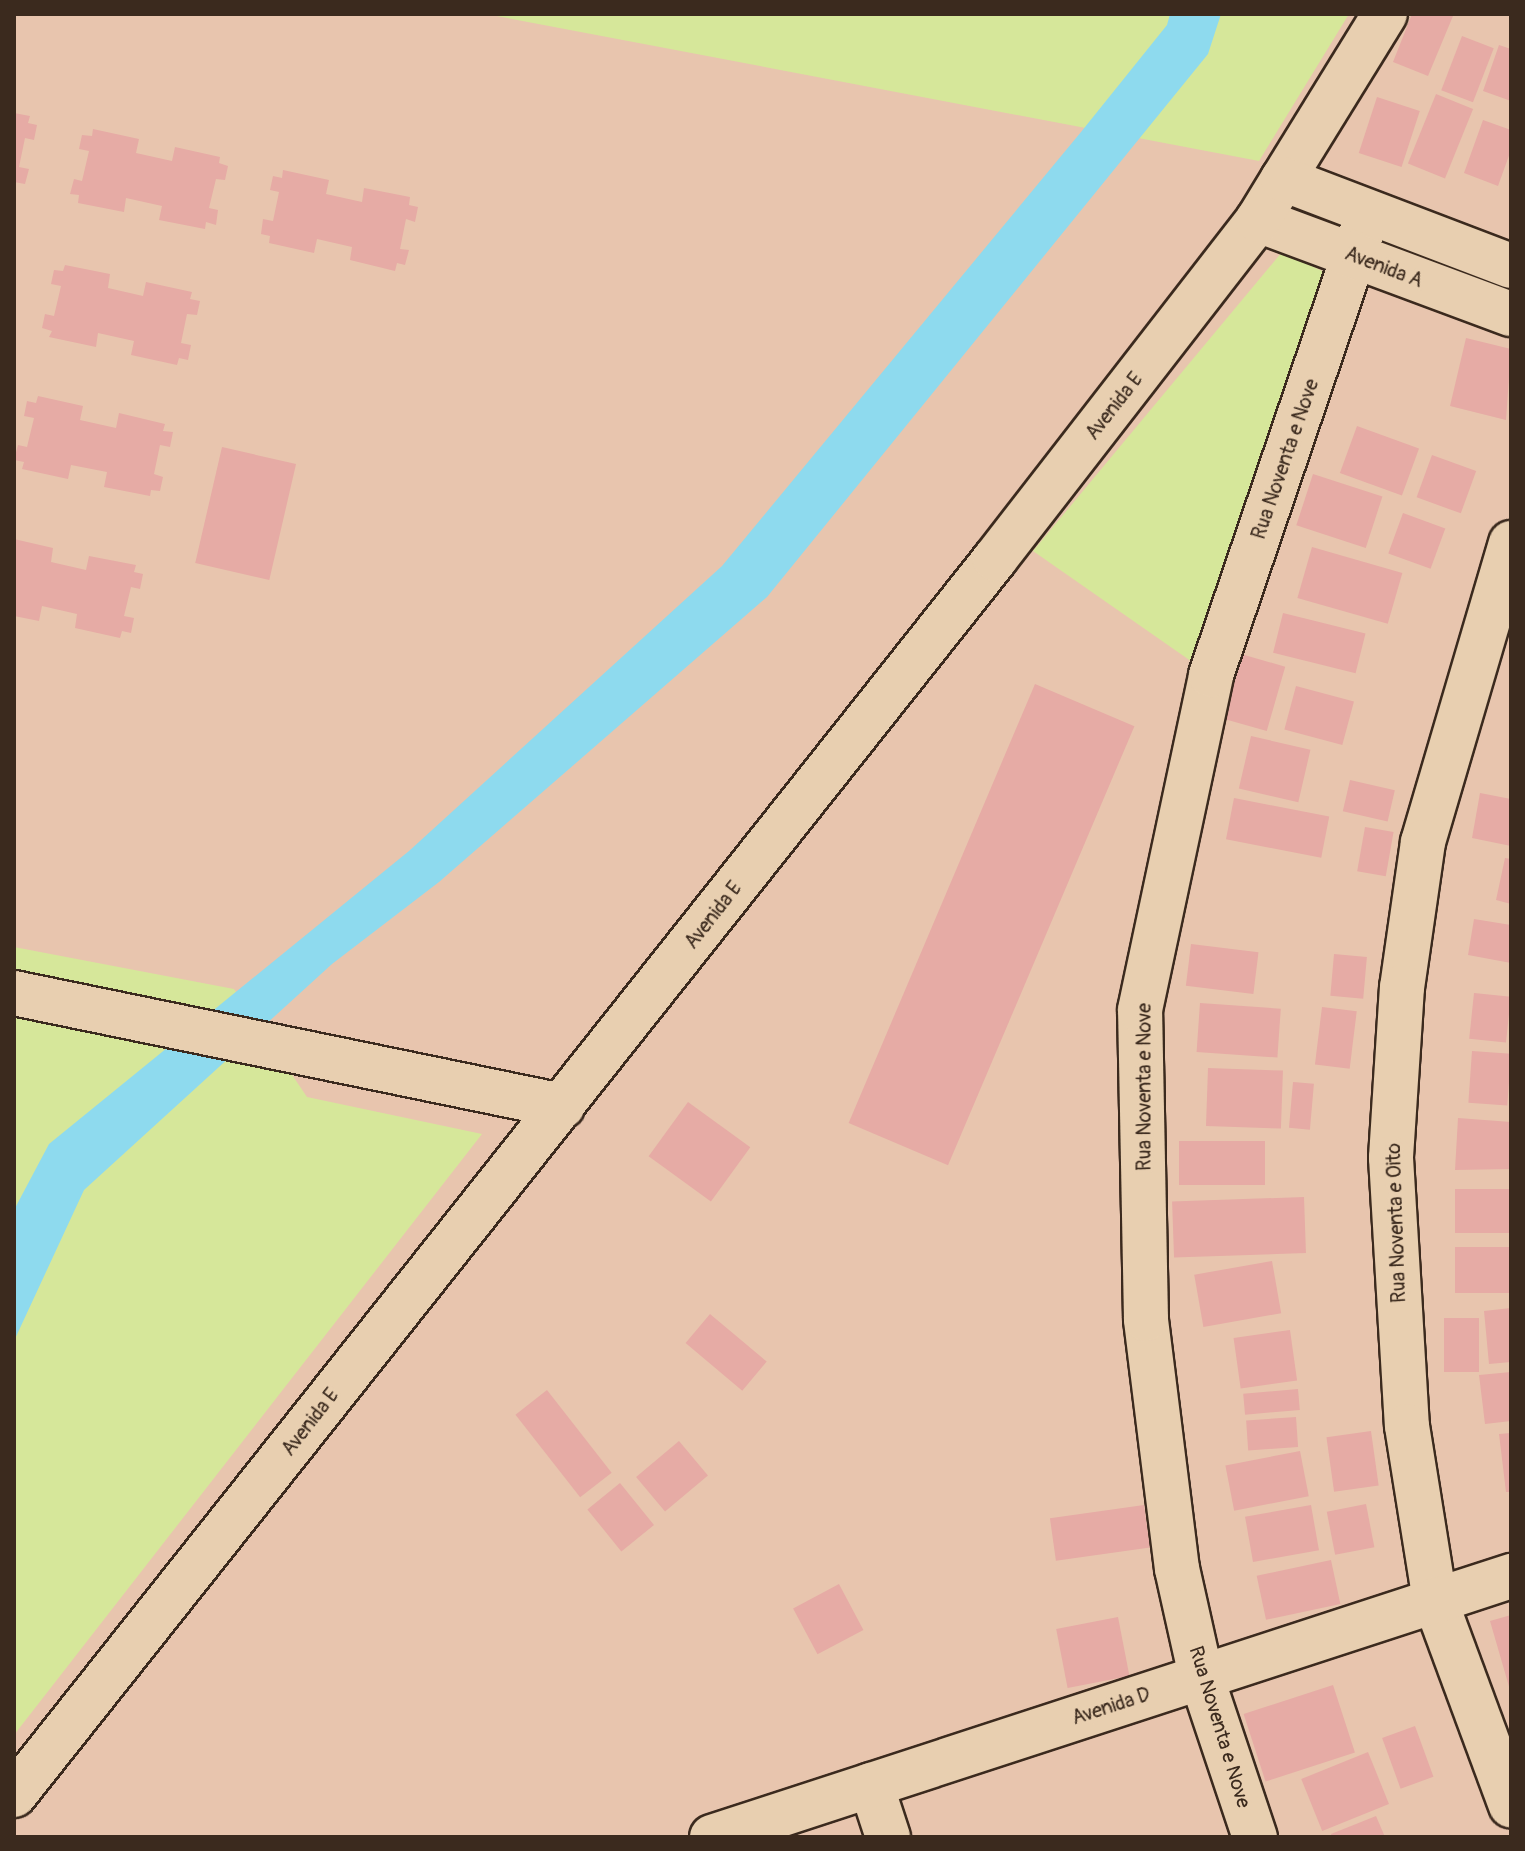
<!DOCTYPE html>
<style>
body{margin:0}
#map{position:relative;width:1525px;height:1851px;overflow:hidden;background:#e8c5ae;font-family:Pangolin,sans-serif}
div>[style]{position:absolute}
.green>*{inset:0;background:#d6e79a}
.water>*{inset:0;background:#8edaee}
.building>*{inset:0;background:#e6aba5;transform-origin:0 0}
.roads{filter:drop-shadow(2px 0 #3b2a1e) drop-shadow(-2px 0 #3b2a1e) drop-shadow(0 2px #3b2a1e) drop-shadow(0 -2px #3b2a1e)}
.minor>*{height:44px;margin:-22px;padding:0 22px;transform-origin:22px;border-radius:22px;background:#e8cfb0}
.tertiary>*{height:44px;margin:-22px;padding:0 22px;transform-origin:22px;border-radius:22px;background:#e8cfb0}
.secondary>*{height:44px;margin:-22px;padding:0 22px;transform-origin:22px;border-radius:22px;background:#e8cfb0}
span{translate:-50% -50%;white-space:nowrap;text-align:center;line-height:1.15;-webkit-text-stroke:6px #e8cfb0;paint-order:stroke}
.street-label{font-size:20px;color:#3b2a1e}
.frame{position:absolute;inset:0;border:16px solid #3b2a1e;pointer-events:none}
</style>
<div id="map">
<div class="green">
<i style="clip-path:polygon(486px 14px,1349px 14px,1259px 161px)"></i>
<i style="clip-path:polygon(1282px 252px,1335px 277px,1208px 673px,1033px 551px)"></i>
<i style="clip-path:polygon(14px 947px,234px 989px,307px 1097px,482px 1134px,14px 1735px)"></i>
</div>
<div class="water">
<i style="clip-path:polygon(1170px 14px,1221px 14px,1208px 54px,767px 597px,439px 882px,332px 964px,84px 1190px,14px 1341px,14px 1210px,49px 1144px,409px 851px,722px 566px,1081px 132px,1167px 25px)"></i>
</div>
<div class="building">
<i style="clip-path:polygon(1412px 14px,1453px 16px,1428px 76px,1393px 62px)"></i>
<i style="left:1462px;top:36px;width:34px;height:58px;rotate:21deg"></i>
<i style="clip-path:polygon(1499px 45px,1511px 49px,1511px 101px,1483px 91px)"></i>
<i style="left:1436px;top:94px;width:40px;height:75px;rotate:22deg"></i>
<i style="left:1377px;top:97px;width:45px;height:59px;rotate:18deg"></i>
<i style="clip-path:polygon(14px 113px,30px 116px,28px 123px,37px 125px,34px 140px,25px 138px,19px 167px,29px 169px,25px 184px,14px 182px)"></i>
<i style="clip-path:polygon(1483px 120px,1511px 130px,1511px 150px,1498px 186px,1464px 173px)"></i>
<i style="clip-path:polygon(93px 129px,139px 139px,136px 153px,172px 161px,175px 147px,220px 157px,219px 163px,228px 166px,225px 180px,216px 179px,209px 208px,218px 210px,216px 225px,206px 222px,205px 229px,159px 220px,162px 206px,126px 198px,124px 212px,78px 203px,79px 195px,70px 194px,74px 179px,82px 181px,89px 151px,79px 149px,82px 135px,92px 136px)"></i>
<i style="clip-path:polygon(283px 170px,329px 180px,326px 194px,362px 202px,364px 188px,410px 197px,409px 205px,418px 207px,415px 222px,406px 219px,400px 249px,409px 250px,405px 265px,397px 263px,395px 271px,350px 260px,352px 247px,317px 239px,314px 253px,269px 243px,270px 236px,261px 234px,263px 219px,273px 221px,279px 192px,270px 190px,273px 176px,282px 178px)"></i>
<i style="clip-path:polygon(65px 265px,110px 274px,108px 288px,143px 296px,146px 282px,192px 292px,190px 299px,200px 301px,197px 315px,187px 314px,181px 343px,191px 345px,188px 360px,179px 358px,177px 365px,131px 355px,134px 341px,98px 333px,96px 347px,49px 337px,52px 331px,42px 328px,45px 314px,54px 316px,61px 286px,51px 284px,54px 270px,63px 271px)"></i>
<i style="clip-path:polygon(1466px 338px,1511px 349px,1506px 420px,1450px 406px)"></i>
<i style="clip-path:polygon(38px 396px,83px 406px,80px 420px,116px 428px,119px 413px,165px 424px,163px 431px,173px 432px,170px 447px,160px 445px,154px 474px,163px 477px,160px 491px,151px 490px,150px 496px,104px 487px,107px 472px,71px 465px,68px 479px,22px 469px,24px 462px,14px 460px,18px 445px,27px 447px,34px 418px,24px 416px,27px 401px,36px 403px)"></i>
<i style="left:1357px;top:426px;width:66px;height:50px;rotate:20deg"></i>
<i style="left:222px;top:447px;width:76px;height:119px;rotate:13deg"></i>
<i style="left:1432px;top:455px;width:47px;height:45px;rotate:20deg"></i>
<i style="left:1313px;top:474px;width:73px;height:54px;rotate:18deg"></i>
<i style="left:1403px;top:513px;width:45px;height:43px;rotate:20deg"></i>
<i style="clip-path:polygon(14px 539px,53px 548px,51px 562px,86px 570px,89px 556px,136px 565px,134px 572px,143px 574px,140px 589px,131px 587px,124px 616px,134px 618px,131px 633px,122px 631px,120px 638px,75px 628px,77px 614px,42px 606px,39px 621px,14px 616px)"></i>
<i style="left:1312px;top:547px;width:94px;height:53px;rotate:16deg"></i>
<i style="left:1283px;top:613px;width:85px;height:41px;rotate:14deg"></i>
<i style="left:1241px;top:654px;width:46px;height:67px;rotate:16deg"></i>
<i style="left:1035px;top:684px;width:108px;height:477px;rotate:23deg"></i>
<i style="left:1296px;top:686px;width:60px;height:45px;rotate:15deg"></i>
<i style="left:1251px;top:736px;width:61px;height:54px;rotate:13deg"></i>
<i style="left:1350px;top:780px;width:46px;height:32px;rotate:13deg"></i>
<i style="clip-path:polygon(1480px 793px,1511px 799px,1511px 846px,1472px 838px)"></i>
<i style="left:1234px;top:798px;width:97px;height:42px;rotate:11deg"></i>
<i style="left:1365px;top:827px;width:29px;height:45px;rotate:10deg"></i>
<i style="clip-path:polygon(1505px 858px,1511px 859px,1511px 904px,1496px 900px)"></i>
<i style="clip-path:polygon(1474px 919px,1511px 925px,1511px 963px,1468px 955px)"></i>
<i style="left:1191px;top:944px;width:68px;height:42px;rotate:7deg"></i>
<i style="left:1334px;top:954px;width:33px;height:42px;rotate:5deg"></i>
<i style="left:1474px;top:993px;width:37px;height:46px;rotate:6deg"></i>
<i style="left:1200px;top:1003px;width:81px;height:49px;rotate:4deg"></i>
<i style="left:1322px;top:1007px;width:35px;height:58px;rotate:7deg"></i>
<i style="left:1472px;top:1051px;width:39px;height:52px;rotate:4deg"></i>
<i style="left:1208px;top:1068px;width:75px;height:58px;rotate:2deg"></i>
<i style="left:1293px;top:1082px;width:21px;height:46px;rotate:5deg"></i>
<i style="left:688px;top:1102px;width:77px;height:67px;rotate:36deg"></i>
<i style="clip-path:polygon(1458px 1118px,1511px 1122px,1511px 1169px,1455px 1170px)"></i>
<i style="left:1265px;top:1141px;width:44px;height:86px;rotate:90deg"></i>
<i style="left:1511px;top:1189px;width:44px;height:56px;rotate:90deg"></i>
<i style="left:1304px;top:1197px;width:56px;height:132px;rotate:88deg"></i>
<i style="left:1511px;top:1247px;width:46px;height:56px;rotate:90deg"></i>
<i style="left:1272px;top:1261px;width:53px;height:79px;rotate:80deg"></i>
<i style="clip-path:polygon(1511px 1308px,1511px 1362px,1489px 1364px,1484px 1311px)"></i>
<i style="left:710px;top:1314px;width:74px;height:38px;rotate:40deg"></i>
<i style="left:1444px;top:1318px;width:35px;height:54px"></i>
<i style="left:1290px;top:1330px;width:51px;height:57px;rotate:82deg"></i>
<i style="clip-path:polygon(1511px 1372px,1511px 1421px,1485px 1424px,1479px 1375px)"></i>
<i style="left:1298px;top:1389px;width:21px;height:55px;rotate:85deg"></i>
<i style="left:547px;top:1390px;width:105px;height:40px;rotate:52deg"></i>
<i style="left:1296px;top:1417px;width:30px;height:50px;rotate:86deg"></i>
<i style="left:1371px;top:1431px;width:55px;height:45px;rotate:82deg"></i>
<i style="clip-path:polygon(1511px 1433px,1511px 1492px,1506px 1492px,1499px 1434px)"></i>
<i style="left:679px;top:1441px;width:45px;height:56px;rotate:50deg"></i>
<i style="left:1300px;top:1451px;width:46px;height:76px;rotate:79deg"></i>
<i style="left:620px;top:1483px;width:54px;height:42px;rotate:51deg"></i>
<i style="left:1366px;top:1504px;width:44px;height:40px;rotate:79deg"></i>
<i style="left:1144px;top:1505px;width:43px;height:95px;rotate:82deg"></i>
<i style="left:1311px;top:1505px;width:46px;height:67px;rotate:80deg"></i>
<i style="left:1331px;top:1560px;width:45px;height:76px;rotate:78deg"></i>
<i style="left:839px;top:1584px;width:52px;height:52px;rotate:62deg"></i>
<i style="clip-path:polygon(1511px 1615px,1511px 1690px,1510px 1690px,1490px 1621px)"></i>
<i style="left:1118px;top:1617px;width:60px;height:63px;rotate:79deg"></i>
<i style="left:1333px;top:1685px;width:71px;height:94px;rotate:72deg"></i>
<i style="left:1415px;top:1726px;width:54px;height:35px;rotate:70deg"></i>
<i style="left:1368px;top:1752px;width:56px;height:72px;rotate:68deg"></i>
<i style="clip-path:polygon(1376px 1816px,1385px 1837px,1332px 1837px,1331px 1834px)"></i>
</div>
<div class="roads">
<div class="minor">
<i style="left:1511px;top:543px;width:312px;rotate:106.4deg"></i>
<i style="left:1423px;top:842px;width:147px;rotate:98.2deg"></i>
<i style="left:1402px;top:987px;width:171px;rotate:93.7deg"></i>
<i style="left:1391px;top:1158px;width:268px;rotate:86.6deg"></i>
<i style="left:1407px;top:1426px;width:176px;rotate:80.9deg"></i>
<i style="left:1435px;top:1600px;width:219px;rotate:69.7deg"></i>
<i style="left:14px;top:993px;width:560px;rotate:11.65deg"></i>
<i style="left:1201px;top:1676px;width:110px;rotate:-102.6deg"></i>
<i style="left:1177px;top:1569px;width:252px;rotate:-97.1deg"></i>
<i style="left:1146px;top:1319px;width:309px;rotate:-91.1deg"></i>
<i style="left:1140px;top:1010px;width:342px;rotate:-78deg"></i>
<i style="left:1211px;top:675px;width:488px;rotate:-71.2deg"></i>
<i style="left:871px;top:1785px;width:55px;rotate:71.9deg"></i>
</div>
<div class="tertiary">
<i style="left:1283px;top:179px;width:194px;rotate:-58.3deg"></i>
<i style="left:1201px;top:1676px;width:170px;rotate:71.5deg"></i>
<i style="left:712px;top:1837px;width:841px;rotate:-18.09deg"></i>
</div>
<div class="secondary">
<i style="left:1258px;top:220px;width:270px;rotate:20.4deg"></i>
<i style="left:14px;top:1795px;width:1578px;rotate:-51.56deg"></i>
<i style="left:995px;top:559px;width:429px;rotate:-52.2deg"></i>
<i style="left:1258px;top:220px;width:48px;rotate:-58.6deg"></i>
<i style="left:1283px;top:179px;width:244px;rotate:20.9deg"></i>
</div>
</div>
<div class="street-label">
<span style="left:1384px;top:267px;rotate:21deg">Avenida A</span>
<span style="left:1114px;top:406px;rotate:-52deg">Avenida E</span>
<span style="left:1285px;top:459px;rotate:-71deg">Rua Noventa e Nove</span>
<span style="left:713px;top:915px;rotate:-52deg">Avenida E</span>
<span style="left:1144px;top:1087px;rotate:-90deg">Rua Noventa e Nove</span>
<span style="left:1396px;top:1223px;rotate:-92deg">Rua Noventa e Oito</span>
<span style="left:310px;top:1422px;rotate:-52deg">Avenida E</span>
<span style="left:1111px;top:1706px;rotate:-18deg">Avenida D</span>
<span style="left:1220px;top:1727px;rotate:73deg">Rua Noventa e Nove</span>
</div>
<div class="frame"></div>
</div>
